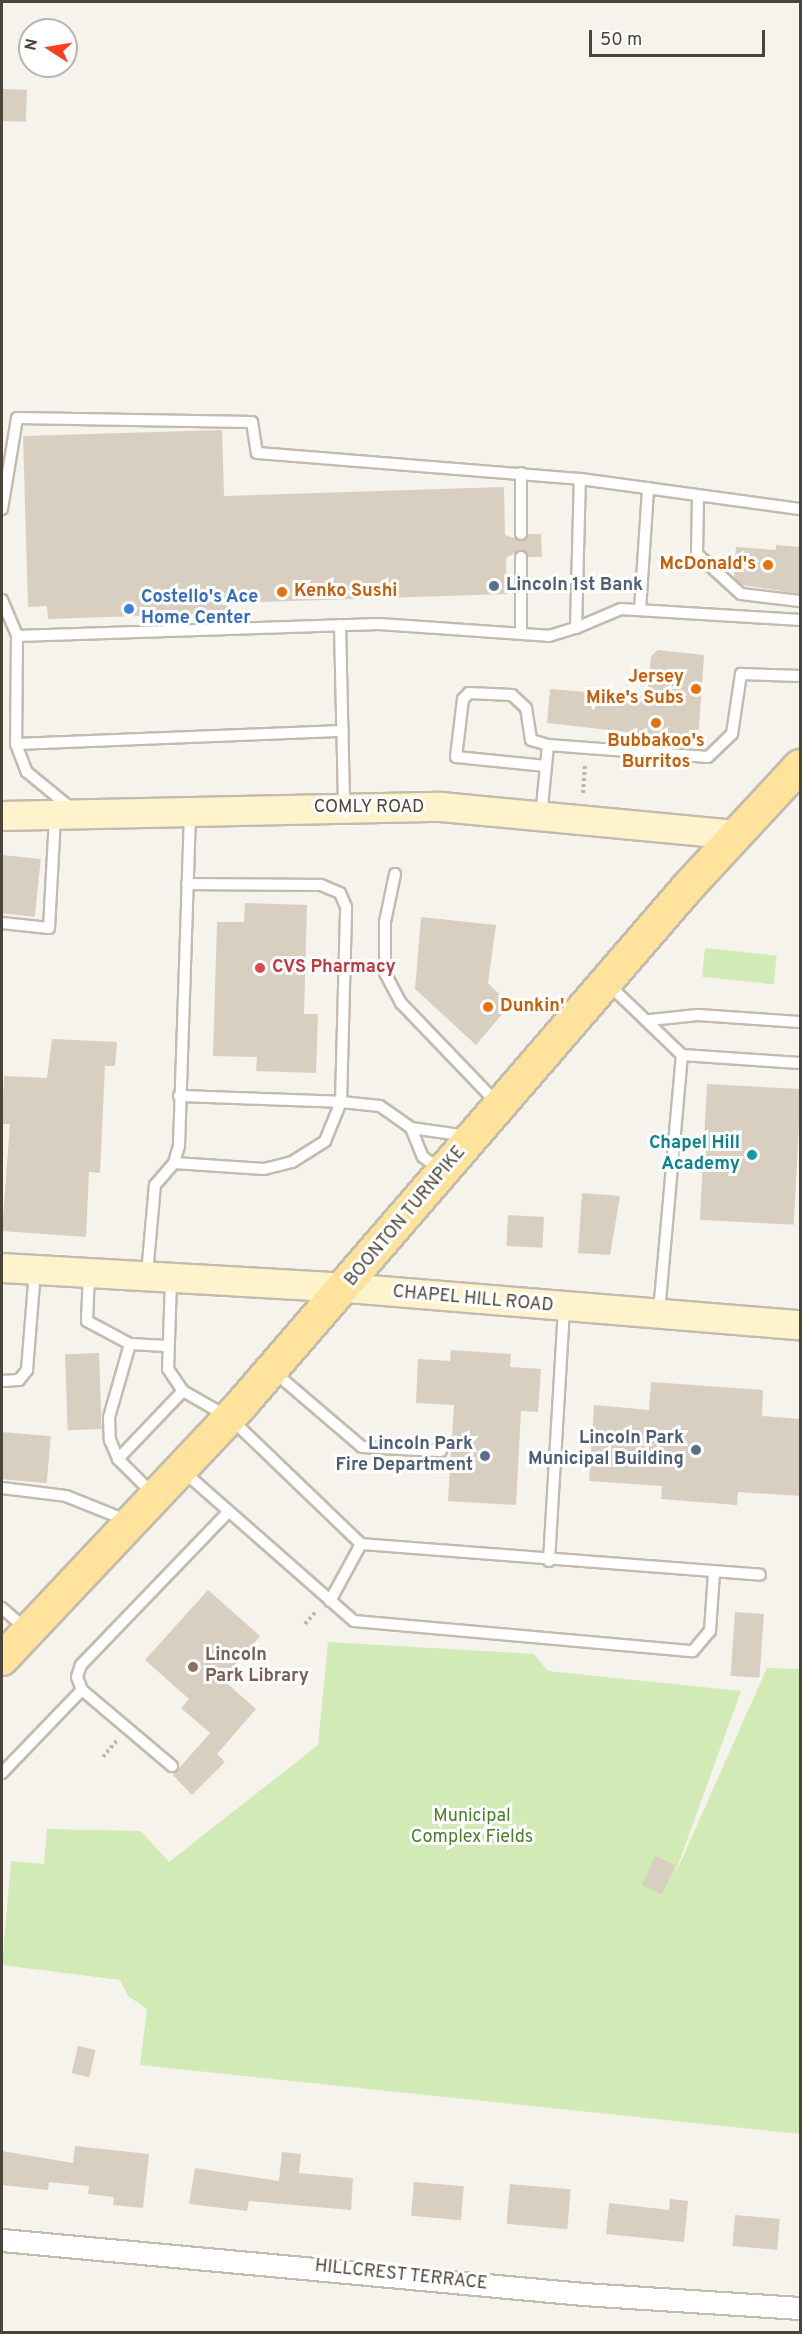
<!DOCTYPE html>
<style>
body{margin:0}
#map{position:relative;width:802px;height:2334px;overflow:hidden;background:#f6f3ec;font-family:Overpass,sans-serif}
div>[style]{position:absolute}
.green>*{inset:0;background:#d2eab5;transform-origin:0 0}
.building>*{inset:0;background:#d8cfc1;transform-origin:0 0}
.path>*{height:4px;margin-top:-2px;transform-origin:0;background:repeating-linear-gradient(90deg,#c4b79f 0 3px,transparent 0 6px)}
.roads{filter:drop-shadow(2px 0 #c2bbae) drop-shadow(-2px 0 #c2bbae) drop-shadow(0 2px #c2bbae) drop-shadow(0 -2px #c2bbae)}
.service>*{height:10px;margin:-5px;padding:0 5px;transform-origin:5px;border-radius:5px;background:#fff}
.minor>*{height:21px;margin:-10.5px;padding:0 10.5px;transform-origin:10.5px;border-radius:10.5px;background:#fff}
.secondary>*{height:28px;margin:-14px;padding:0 14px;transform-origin:14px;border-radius:14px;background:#fff3cd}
.primary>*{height:32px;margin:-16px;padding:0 16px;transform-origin:16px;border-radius:16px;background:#ffe39c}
.dots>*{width:16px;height:16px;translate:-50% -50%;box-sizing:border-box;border:3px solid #fff;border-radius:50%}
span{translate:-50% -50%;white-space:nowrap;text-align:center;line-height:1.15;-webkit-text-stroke:6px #fff;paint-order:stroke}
.food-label{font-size:18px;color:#c56008;font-weight:700}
.right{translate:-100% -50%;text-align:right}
.left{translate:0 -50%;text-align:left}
.service-label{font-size:18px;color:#4e5e75;font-weight:700}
.shop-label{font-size:18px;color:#366cbe;font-weight:700}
.street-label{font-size:18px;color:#4b4439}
.health-label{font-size:18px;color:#be3a42;font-weight:700}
.culture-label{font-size:18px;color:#0d838f;font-weight:700}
.education-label{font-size:18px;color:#785e54;font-weight:700}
.park-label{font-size:18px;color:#4a7f2a}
.frame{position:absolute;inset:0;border:3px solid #4b4439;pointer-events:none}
.north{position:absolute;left:18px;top:18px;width:60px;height:60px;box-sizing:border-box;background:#fff;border:2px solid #b7b4b0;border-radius:50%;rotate:282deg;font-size:16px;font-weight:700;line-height:24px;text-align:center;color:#4b4439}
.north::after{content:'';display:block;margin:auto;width:21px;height:27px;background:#fc3f1d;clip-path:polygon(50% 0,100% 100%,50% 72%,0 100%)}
.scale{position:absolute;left:589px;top:30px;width:176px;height:27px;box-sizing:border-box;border:3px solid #4b4439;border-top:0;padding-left:8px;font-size:18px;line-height:21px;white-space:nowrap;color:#4b4439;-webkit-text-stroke:4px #fff;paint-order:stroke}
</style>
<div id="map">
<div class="green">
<i style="left:705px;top:948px;width:72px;height:29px;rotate:6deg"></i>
<i style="clip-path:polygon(328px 1642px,534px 1654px,548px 1671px,741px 1691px,673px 1879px,767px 1668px,800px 1669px,800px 2134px,140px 2065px,147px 2009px,128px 1996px,120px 1980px,2px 1965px,11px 1861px,44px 1864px,47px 1829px,141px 1831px,169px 1862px,318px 1745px)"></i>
</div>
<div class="building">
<i style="left:2px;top:89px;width:25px;height:32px;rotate:2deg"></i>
<i style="clip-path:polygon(222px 430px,224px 496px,504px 487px,505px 535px,522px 541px,528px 534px,541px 534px,542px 557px,528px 557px,520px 550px,506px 558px,507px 594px,227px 603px,227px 613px,48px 619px,47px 606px,28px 607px,23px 436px)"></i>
<i style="clip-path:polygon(776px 545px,801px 547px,801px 594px,742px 585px,734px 577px,736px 547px,776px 550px)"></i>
<i style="clip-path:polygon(658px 650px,704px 655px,698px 740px,547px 723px,550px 689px,647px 697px,651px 656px)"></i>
<i style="left:2px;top:855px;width:39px;height:58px;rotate:6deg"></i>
<i style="clip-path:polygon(245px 903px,307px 905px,304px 1014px,318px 1014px,316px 1073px,256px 1071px,257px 1057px,213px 1056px,217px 922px,244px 922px)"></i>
<i style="clip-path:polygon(421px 917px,496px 925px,488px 983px,510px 1005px,476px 1045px,415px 989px)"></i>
<i style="clip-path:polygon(52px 1039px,117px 1042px,115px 1066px,105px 1066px,100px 1173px,89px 1172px,86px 1237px,2px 1231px,10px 1124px,2px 1124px,4px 1076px,47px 1078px)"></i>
<i style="left:707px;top:1084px;width:94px;height:136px;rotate:3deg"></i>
<i style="clip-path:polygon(582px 1193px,620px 1196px,610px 1255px,578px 1253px)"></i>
<i style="left:508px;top:1215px;width:36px;height:31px;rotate:3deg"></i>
<i style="clip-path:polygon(451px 1350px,511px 1354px,510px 1367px,541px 1369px,538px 1412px,521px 1411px,516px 1505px,448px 1501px,454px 1405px,416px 1403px,418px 1359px,450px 1361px)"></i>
<i style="left:99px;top:1353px;width:76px;height:34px;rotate:88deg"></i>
<i style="clip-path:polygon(651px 1382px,763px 1390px,762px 1416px,801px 1419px,801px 1496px,738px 1492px,737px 1505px,698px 1502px,661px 1499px,662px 1486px,589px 1481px,594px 1405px,649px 1410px)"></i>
<i style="left:2px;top:1432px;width:49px;height:47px;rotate:5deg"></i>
<i style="clip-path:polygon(208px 1590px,260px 1636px,222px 1679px,256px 1709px,217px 1754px,225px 1762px,192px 1795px,173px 1775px,210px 1733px,181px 1708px,189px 1699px,145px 1660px)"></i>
<i style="left:735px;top:1612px;width:29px;height:64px;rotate:4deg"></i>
<i style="left:655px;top:1856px;width:22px;height:32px;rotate:24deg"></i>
<i style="left:78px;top:2046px;width:18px;height:28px;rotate:13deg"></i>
<i style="clip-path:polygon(75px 2146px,149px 2154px,143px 2208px,113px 2205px,114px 2197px,88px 2194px,89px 2186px,49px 2182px,48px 2190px,2px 2185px,2px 2151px,73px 2163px)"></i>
<i style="clip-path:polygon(282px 2152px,301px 2154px,299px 2173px,353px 2178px,351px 2210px,249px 2201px,247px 2211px,189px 2204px,195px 2168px,279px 2181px)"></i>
<i style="left:414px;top:2182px;width:50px;height:34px;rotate:5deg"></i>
<i style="left:510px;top:2184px;width:61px;height:40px;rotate:5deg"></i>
<i style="clip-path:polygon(670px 2199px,688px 2201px,684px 2242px,606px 2234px,609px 2203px,669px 2210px)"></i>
<i style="left:735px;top:2215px;width:45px;height:31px;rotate:5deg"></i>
</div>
<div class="path">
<i style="left:583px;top:793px;width:29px;rotate:-86deg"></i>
<i style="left:305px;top:1624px;width:18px;rotate:-49deg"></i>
<i style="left:103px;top:1757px;width:23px;rotate:-50deg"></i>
</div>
<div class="roads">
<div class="service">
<i style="left:521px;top:473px;width:61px;rotate:90deg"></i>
<i style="left:698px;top:497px;width:57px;rotate:91deg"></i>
<i style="left:697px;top:554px;width:59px;rotate:42.3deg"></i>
<i style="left:741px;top:594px;width:59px;rotate:6.8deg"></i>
<i style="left:2px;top:509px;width:92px;rotate:-80.6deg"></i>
<i style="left:17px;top:418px;width:235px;rotate:1deg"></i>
<i style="left:252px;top:422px;width:31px;rotate:81deg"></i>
<i style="left:257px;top:453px;width:324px;rotate:4.6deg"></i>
<i style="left:521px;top:557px;width:77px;rotate:90deg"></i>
<i style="left:2px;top:600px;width:39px;rotate:67deg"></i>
<i style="left:17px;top:636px;width:362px;rotate:-1.9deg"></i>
<i style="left:379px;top:624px;width:170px;rotate:4deg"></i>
<i style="left:549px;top:636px;width:28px;rotate:-17deg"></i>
<i style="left:576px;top:628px;width:149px;rotate:-88.5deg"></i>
<i style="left:580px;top:479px;width:222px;rotate:7.8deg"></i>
<i style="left:640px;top:610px;width:122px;rotate:-86.2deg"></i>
<i style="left:340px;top:625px;width:182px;rotate:88.7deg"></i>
<i style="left:576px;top:628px;width:49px;rotate:-22.9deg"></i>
<i style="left:621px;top:609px;width:179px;rotate:3.5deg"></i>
<i style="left:17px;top:636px;width:108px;rotate:90.5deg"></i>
<i style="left:16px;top:744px;width:327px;rotate:-2.3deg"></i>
<i style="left:16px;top:744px;width:30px;rotate:69deg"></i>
<i style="left:27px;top:772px;width:58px;rotate:39.4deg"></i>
<i style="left:546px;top:766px;width:90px;rotate:-174.3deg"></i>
<i style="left:456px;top:757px;width:58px;rotate:-83.1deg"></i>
<i style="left:463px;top:699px;width:8px;rotate:-45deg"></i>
<i style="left:469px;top:693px;width:43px;rotate:2.7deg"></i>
<i style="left:512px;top:695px;width:19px;rotate:43deg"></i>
<i style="left:526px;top:708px;width:32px;rotate:81deg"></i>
<i style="left:531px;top:740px;width:18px;rotate:16deg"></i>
<i style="left:541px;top:817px;width:72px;rotate:-84.4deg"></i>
<i style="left:548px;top:745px;width:160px;rotate:4.3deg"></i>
<i style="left:708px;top:757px;width:33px;rotate:-44deg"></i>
<i style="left:732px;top:734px;width:61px;rotate:-81.5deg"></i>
<i style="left:741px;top:674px;width:59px;rotate:1.9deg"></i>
<i style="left:395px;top:874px;width:49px;rotate:101.8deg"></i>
<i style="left:385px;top:922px;width:51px;rotate:90deg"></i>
<i style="left:385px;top:973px;width:34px;rotate:62deg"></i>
<i style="left:401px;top:1003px;width:139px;rotate:46.2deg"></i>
<i style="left:2px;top:923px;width:47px;rotate:6.1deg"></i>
<i style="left:49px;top:928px;width:111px;rotate:-86.9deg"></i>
<i style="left:608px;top:984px;width:103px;rotate:43.8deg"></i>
<i style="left:682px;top:1055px;width:118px;rotate:3.9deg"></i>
<i style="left:650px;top:1020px;width:48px;rotate:-5.9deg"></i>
<i style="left:698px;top:1015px;width:102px;rotate:3.9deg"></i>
<i style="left:179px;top:1096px;width:162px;rotate:2.1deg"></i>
<i style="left:341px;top:1102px;width:195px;rotate:-88.5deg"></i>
<i style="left:346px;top:907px;width:15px;rotate:-113deg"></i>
<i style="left:340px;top:893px;width:21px;rotate:-157deg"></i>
<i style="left:321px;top:885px;width:134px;rotate:-179.6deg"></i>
<i style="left:411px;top:1128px;width:57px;rotate:8.1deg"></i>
<i style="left:174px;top:1163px;width:18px;rotate:-74deg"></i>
<i style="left:179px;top:1146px;width:333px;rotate:-88.1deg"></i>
<i style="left:89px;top:1273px;width:48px;rotate:92.4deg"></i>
<i style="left:87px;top:1321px;width:49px;rotate:28.1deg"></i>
<i style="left:130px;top:1344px;width:76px;rotate:106deg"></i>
<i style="left:109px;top:1417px;width:23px;rotate:88deg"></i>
<i style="left:110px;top:1440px;width:21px;rotate:67deg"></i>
<i style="left:118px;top:1459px;width:51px;rotate:45deg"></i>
<i style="left:147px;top:1274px;width:89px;rotate:-84.9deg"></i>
<i style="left:155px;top:1185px;width:29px;rotate:-49deg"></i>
<i style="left:174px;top:1163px;width:90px;rotate:3.8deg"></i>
<i style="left:264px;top:1169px;width:29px;rotate:-14deg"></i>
<i style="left:292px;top:1162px;width:39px;rotate:-32deg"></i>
<i style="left:325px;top:1141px;width:42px;rotate:-67.7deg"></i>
<i style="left:341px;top:1102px;width:39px;rotate:6deg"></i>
<i style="left:380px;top:1106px;width:38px;rotate:35deg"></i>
<i style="left:411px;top:1128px;width:31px;rotate:68deg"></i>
<i style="left:423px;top:1157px;width:21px;rotate:35deg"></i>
<i style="left:171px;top:1280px;width:89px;rotate:91.9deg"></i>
<i style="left:168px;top:1369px;width:27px;rotate:56deg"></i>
<i style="left:183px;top:1391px;width:54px;rotate:29.9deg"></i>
<i style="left:230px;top:1418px;width:182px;rotate:43.9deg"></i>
<i style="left:361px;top:1544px;width:400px;rotate:4.4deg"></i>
<i style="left:659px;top:1312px;width:258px;rotate:-84.9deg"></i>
<i style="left:130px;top:1344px;width:36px;rotate:3deg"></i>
<i style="left:273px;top:1371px;width:117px;rotate:40.5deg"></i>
<i style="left:362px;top:1447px;width:79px;rotate:2.9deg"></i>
<i style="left:2px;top:1381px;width:17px;rotate:-3deg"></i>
<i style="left:19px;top:1380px;width:13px;rotate:-51deg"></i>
<i style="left:27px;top:1370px;width:100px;rotate:-85.4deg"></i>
<i style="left:118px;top:1459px;width:94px;rotate:-46.3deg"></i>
<i style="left:183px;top:1471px;width:227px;rotate:41.3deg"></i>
<i style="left:354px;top:1621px;width:340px;rotate:5.1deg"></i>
<i style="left:693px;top:1651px;width:26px;rotate:-50deg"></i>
<i style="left:710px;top:1631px;width:59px;rotate:-86.1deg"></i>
<i style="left:2px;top:1488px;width:64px;rotate:7.1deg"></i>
<i style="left:66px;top:1496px;width:65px;rotate:21.8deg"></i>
<i style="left:549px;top:1561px;width:253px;rotate:-86.6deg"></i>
<i style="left:330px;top:1601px;width:65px;rotate:-61.5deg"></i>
<i style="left:2px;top:1608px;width:32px;rotate:41deg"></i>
<i style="left:82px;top:1690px;width:118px;rotate:40.2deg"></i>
<i style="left:2px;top:1773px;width:115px;rotate:-46.1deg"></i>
<i style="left:82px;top:1690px;width:14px;rotate:-111deg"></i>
<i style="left:77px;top:1677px;width:13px;rotate:-72deg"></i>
<i style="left:81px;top:1665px;width:212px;rotate:-46.1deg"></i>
</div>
<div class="minor">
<i style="left:2px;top:2240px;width:584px;rotate:5.31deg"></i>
<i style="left:583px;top:2294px;width:217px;rotate:3.7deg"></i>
</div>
<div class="secondary">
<i style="left:2px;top:816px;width:439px;rotate:-1.2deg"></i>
<i style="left:441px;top:807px;width:296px;rotate:5.4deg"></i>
<i style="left:2px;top:1268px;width:346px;rotate:3.3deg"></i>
<i style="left:347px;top:1288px;width:455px;rotate:4.7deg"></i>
</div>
<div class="primary">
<i style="left:2px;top:1659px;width:350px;rotate:-46.7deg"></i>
<i style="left:242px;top:1404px;width:683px;rotate:-49.22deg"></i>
<i style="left:688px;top:887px;width:165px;rotate:-47.2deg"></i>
</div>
</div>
<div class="dots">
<i style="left:768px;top:565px;background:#e8710a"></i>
<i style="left:494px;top:586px;background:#5c6f8a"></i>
<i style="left:282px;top:592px;background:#e8710a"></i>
<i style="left:129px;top:609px;background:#3f7fe0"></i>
<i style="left:696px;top:689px;background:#e8710a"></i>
<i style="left:656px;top:723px;background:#e8710a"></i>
<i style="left:260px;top:968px;background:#e0444e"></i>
<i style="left:488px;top:1007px;background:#e8710a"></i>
<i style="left:752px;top:1155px;background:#0f9aa8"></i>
<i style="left:696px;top:1450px;background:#5c6f8a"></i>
<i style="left:485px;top:1456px;background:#5c6f8a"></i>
<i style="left:193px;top:1667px;background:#8d6e63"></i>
</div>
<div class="food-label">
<span class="right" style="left:756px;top:565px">McDonald's</span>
<span class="left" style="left:294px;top:592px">Kenko Sushi</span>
<span class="right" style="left:684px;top:689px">Jersey<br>Mike's Subs</span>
<span style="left:656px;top:753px">Bubbakoo's<br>Burritos</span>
<span class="left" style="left:500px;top:1007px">Dunkin'</span>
</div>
<div class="service-label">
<span class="left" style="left:506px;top:586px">Lincoln 1st Bank</span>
<span class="right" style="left:684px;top:1450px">Lincoln Park<br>Municipal Building</span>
<span class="right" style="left:473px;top:1456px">Lincoln Park<br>Fire Department</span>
</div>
<div class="shop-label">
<span class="left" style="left:141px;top:609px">Costello's Ace<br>Home Center</span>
</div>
<div class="street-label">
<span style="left:369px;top:808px">COMLY ROAD</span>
<span style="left:406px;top:1217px;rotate:-50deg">BOONTON TURNPIKE</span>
<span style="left:473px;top:1300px;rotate:5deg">CHAPEL HILL ROAD</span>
<span style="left:401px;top:2276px;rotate:6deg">HILLCREST TERRACE</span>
</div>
<div class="health-label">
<span class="left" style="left:272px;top:968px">CVS Pharmacy</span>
</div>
<div class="culture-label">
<span class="right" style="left:740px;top:1155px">Chapel Hill<br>Academy</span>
</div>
<div class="education-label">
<span class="left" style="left:205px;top:1667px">Lincoln<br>Park Library</span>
</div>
<div class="park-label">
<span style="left:472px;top:1828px">Municipal<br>Complex Fields</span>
</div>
<div class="frame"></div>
<div class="north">N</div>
<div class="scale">50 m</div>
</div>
